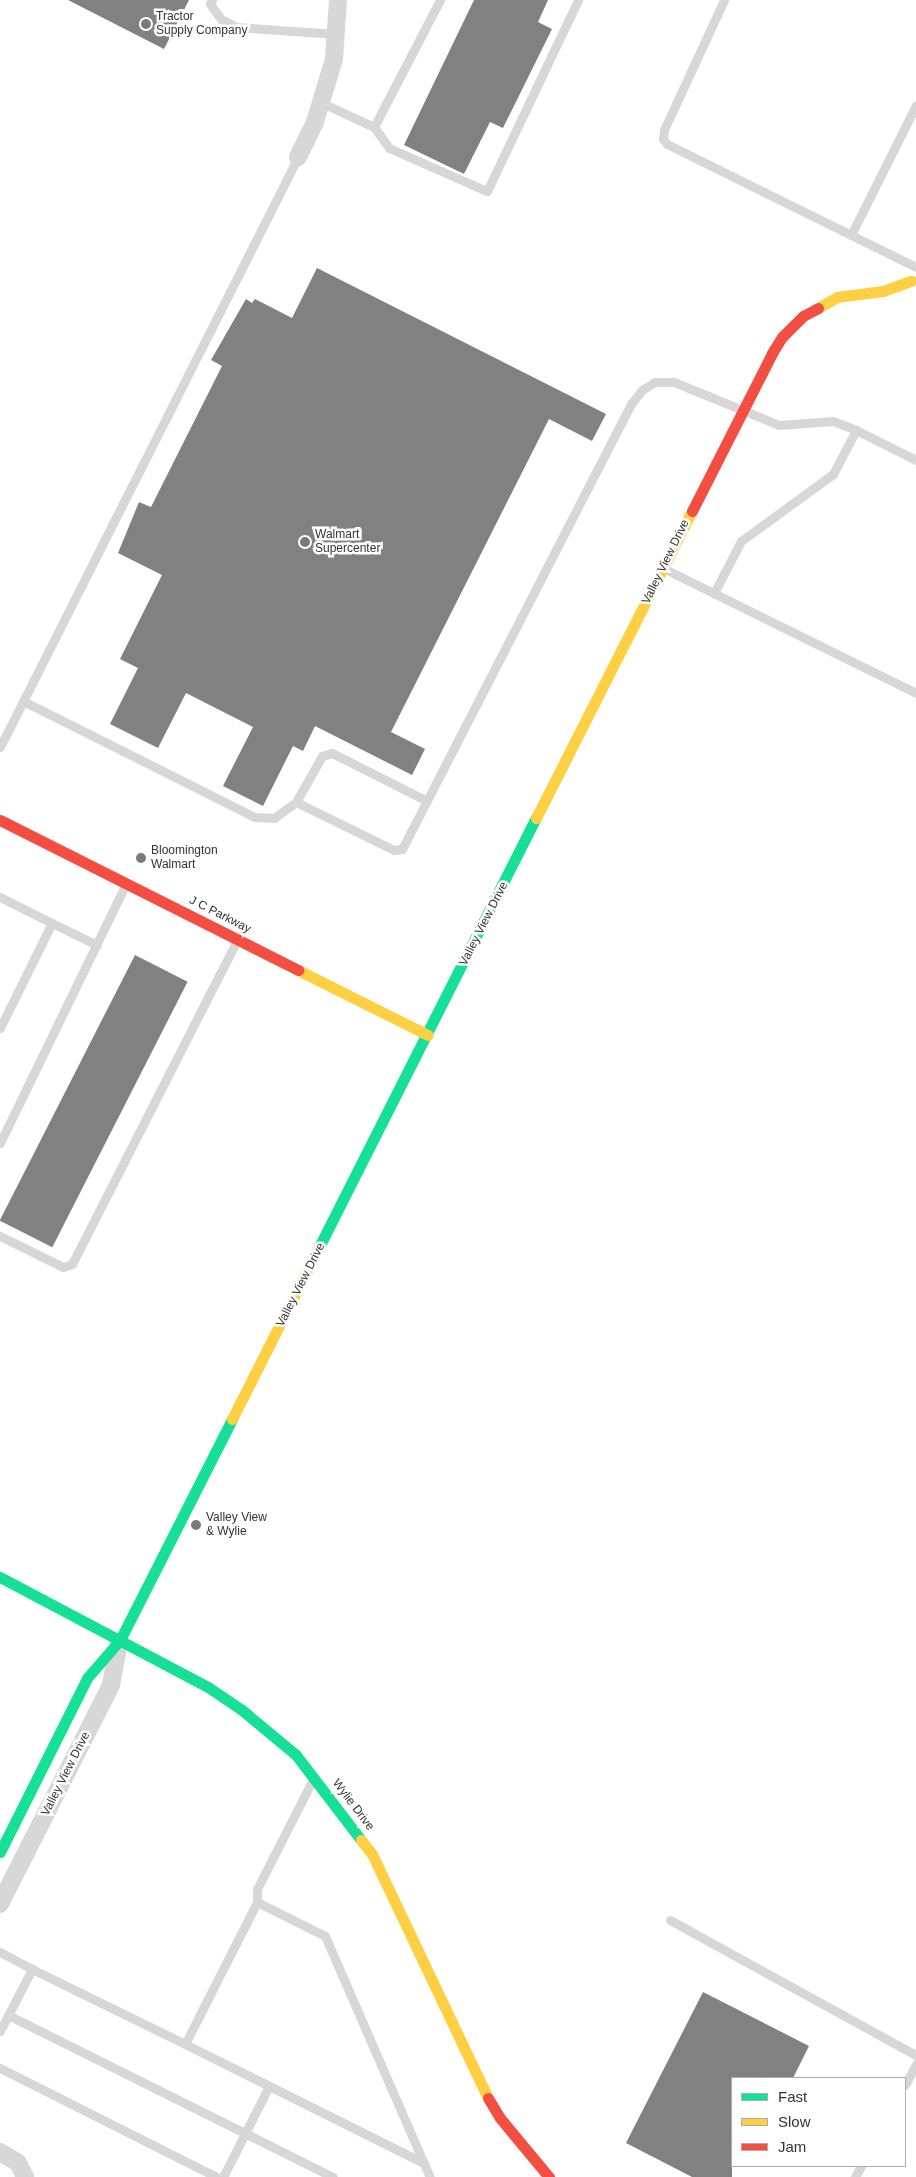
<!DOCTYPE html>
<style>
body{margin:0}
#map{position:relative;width:916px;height:2177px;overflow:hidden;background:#fff;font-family:Helvetica,sans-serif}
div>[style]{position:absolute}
.building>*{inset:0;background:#818181;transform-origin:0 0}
.lane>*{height:9px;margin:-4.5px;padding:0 4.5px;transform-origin:4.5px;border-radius:4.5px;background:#d7d7d7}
.street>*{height:18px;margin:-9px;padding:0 9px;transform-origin:9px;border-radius:9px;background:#d7d7d7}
.fast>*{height:11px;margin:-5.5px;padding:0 5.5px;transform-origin:5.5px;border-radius:5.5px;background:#16e098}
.slow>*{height:11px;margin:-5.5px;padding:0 5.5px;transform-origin:5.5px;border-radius:5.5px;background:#ffcf43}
.jam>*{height:11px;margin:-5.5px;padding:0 5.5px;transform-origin:5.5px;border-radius:5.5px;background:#f24e42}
.dots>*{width:14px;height:14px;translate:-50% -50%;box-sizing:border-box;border:2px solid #fff;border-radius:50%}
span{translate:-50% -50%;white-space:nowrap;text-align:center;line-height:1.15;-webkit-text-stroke:5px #fff;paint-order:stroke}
.poi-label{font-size:12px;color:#333}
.left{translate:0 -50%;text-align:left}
.street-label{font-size:12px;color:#333}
.legend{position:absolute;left:731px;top:2077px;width:175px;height:90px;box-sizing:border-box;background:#fff;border:1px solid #adadad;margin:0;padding:6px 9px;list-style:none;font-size:15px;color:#333}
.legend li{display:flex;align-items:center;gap:10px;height:25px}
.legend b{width:25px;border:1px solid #adadad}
</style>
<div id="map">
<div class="building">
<i style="clip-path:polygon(68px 0,189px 0,164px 49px)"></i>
<i style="clip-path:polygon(474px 0,548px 0,538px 22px,552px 29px,503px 128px,490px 122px,464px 174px,404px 145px)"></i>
<i style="clip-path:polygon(317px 268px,606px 414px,592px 441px,549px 419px,391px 732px,425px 749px,412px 775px,315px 726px,303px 751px,293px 746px,263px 806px,223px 786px,253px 727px,186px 693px,158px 748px,110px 724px,138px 668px,120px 659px,162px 575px,118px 553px,139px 502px,151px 507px,222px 366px,211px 360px,246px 299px,252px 303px,255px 299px,292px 318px)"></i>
<i style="left:135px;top:955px;width:59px;height:298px;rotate:27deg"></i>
<i style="clip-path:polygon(703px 1992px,809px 2046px,793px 2078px,732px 2078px,732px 2177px,692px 2177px,626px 2143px)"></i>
</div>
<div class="lane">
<i style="left:212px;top:0;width:4px;rotate:117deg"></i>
<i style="left:210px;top:4px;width:19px;rotate:54deg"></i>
<i style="left:221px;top:19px;width:18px;rotate:27deg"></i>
<i style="left:237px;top:27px;width:100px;rotate:4deg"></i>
<i style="left:440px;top:0;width:143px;rotate:117.5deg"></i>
<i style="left:374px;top:127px;width:26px;rotate:54deg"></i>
<i style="left:389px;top:148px;width:107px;rotate:23.7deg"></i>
<i style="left:487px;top:191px;width:212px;rotate:-64.5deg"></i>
<i style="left:724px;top:0;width:143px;rotate:114.8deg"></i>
<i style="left:664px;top:130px;width:9px;rotate:96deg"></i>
<i style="left:663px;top:139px;width:6px;rotate:51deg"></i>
<i style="left:667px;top:144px;width:278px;rotate:26.3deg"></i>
<i style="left:322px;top:103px;width:57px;rotate:24.8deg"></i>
<i style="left:851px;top:235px;width:145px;rotate:-63.4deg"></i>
<i style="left:856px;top:430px;width:67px;rotate:26.6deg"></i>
<i style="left:665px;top:569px;width:280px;rotate:26.3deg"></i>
<i style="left:23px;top:701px;width:259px;rotate:26.6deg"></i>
<i style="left:255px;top:817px;width:19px;rotate:3deg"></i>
<i style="left:274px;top:818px;width:27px;rotate:-36deg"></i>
<i style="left:296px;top:802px;width:109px;rotate:26.1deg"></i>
<i style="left:394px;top:850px;width:8px;rotate:-7deg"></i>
<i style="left:402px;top:849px;width:500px;rotate:-62.77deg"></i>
<i style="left:631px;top:404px;width:18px;rotate:-52deg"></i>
<i style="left:642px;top:390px;width:15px;rotate:-32deg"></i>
<i style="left:655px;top:382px;width:19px"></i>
<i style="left:674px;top:382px;width:113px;rotate:22.3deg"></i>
<i style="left:779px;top:425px;width:54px;rotate:-4.2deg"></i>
<i style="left:833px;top:421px;width:25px;rotate:21deg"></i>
<i style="left:856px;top:430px;width:50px;rotate:117.6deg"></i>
<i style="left:833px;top:474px;width:114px;rotate:143.9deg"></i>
<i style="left:741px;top:541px;width:59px;rotate:117.4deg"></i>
<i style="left:0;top:747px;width:661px;rotate:-63.2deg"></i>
<i style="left:296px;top:802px;width:53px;rotate:-60.5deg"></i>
<i style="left:322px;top:756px;width:10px;rotate:-17deg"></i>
<i style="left:332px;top:753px;width:106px;rotate:26.8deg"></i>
<i style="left:0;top:897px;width:58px;rotate:26.6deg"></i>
<i style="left:0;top:1028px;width:117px;rotate:-63.7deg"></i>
<i style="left:52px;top:923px;width:50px;rotate:26.1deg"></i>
<i style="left:0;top:1143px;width:288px;rotate:-64.1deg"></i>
<i style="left:0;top:1236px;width:70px;rotate:26.2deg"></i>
<i style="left:63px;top:1267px;width:9px;rotate:-18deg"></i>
<i style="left:72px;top:1264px;width:364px;rotate:-63deg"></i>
<i style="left:257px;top:1902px;width:76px;rotate:26.6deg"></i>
<i style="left:325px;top:1936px;width:263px;rotate:66.5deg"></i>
<i style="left:670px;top:1920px;width:281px;rotate:28.8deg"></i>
<i style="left:0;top:1952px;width:36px;rotate:28deg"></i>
<i style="left:8px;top:2015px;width:363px;rotate:26.5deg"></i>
<i style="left:0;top:2031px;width:70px;rotate:-62.7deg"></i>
<i style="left:32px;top:1969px;width:170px;rotate:26.1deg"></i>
<i style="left:185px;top:2044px;width:159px;rotate:-63.1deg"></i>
<i style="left:257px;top:1902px;width:13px;rotate:-90deg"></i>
<i style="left:257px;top:1889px;width:121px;rotate:-63deg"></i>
<i style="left:185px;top:2044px;width:267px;rotate:26.5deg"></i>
<i style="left:0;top:2068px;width:243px;rotate:26.7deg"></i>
<i style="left:905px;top:2085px;width:24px;rotate:-62deg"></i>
<i style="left:223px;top:2177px;width:102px;rotate:-63.2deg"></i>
<i style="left:855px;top:2177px;width:13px;rotate:-61deg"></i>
</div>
<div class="street">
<i style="left:298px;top:157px;width:39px;rotate:-64deg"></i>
<i style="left:315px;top:122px;width:66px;rotate:-73.2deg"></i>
<i style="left:334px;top:59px;width:59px;rotate:-86.1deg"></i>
<i style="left:0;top:1904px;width:246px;rotate:-63.1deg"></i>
<i style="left:111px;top:1685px;width:44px;rotate:-79.5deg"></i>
<i style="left:0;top:2152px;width:21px;rotate:31deg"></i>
<i style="left:18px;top:2163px;width:16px;rotate:63deg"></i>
</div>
<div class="fast">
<i style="left:319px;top:1247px;width:481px;rotate:-63.2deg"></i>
<i style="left:0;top:1577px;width:235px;rotate:27.9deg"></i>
<i style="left:208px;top:1687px;width:41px;rotate:34.1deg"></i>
<i style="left:242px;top:1710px;width:70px;rotate:39.8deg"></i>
<i style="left:296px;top:1755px;width:107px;rotate:52.6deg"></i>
<i style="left:0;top:1852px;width:195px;rotate:-63.4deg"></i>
<i style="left:87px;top:1678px;width:50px;rotate:-49deg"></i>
<i style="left:120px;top:1640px;width:248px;rotate:-63.1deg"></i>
</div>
<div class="slow">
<i style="left:818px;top:308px;width:22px;rotate:-30deg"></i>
<i style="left:837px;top:297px;width:46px;rotate:-7.4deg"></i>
<i style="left:883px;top:291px;width:30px;rotate:-20deg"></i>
<i style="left:536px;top:818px;width:344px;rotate:-63.1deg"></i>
<i style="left:298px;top:970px;width:145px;rotate:26.6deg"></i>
<i style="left:232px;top:1419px;width:193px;rotate:-63.2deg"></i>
<i style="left:361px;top:1840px;width:18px;rotate:52deg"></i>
<i style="left:372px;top:1854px;width:270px;rotate:64.6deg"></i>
</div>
<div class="jam">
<i style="left:692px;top:511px;width:177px;rotate:-63.1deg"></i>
<i style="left:772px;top:353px;width:19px;rotate:-58deg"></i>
<i style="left:782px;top:337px;width:30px;rotate:-45deg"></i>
<i style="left:803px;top:316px;width:17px;rotate:-28deg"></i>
<i style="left:0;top:820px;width:334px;rotate:26.7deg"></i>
<i style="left:488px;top:2098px;width:23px;rotate:59deg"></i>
<i style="left:500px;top:2118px;width:77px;rotate:50.3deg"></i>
</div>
<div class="dots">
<i style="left:146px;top:24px;background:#7a7a7a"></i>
<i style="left:305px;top:542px;background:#7a7a7a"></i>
<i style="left:141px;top:858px;background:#7a7a7a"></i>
<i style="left:196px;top:1525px;background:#7a7a7a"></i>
</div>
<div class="poi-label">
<span class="left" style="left:156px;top:24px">Tractor<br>Supply Company</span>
<span class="left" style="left:315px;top:542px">Walmart<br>Supercenter</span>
<span class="left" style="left:151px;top:858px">Bloomington<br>Walmart</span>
<span class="left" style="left:206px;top:1525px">Valley View<br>&amp; Wylie</span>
</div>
<div class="street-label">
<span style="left:666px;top:562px;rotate:-64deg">Valley View Drive</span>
<span style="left:220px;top:915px;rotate:27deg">J C Parkway</span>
<span style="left:484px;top:924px;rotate:-63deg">Valley View Drive</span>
<span style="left:301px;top:1285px;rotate:-63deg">Valley View Drive</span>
<span style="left:66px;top:1774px;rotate:-63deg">Valley View Drive</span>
<span style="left:353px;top:1805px;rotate:53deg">Wylie Drive</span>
</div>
<ul class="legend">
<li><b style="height:6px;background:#16e098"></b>Fast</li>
<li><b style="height:6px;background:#ffcf43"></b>Slow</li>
<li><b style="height:6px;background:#f24e42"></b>Jam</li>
</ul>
</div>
